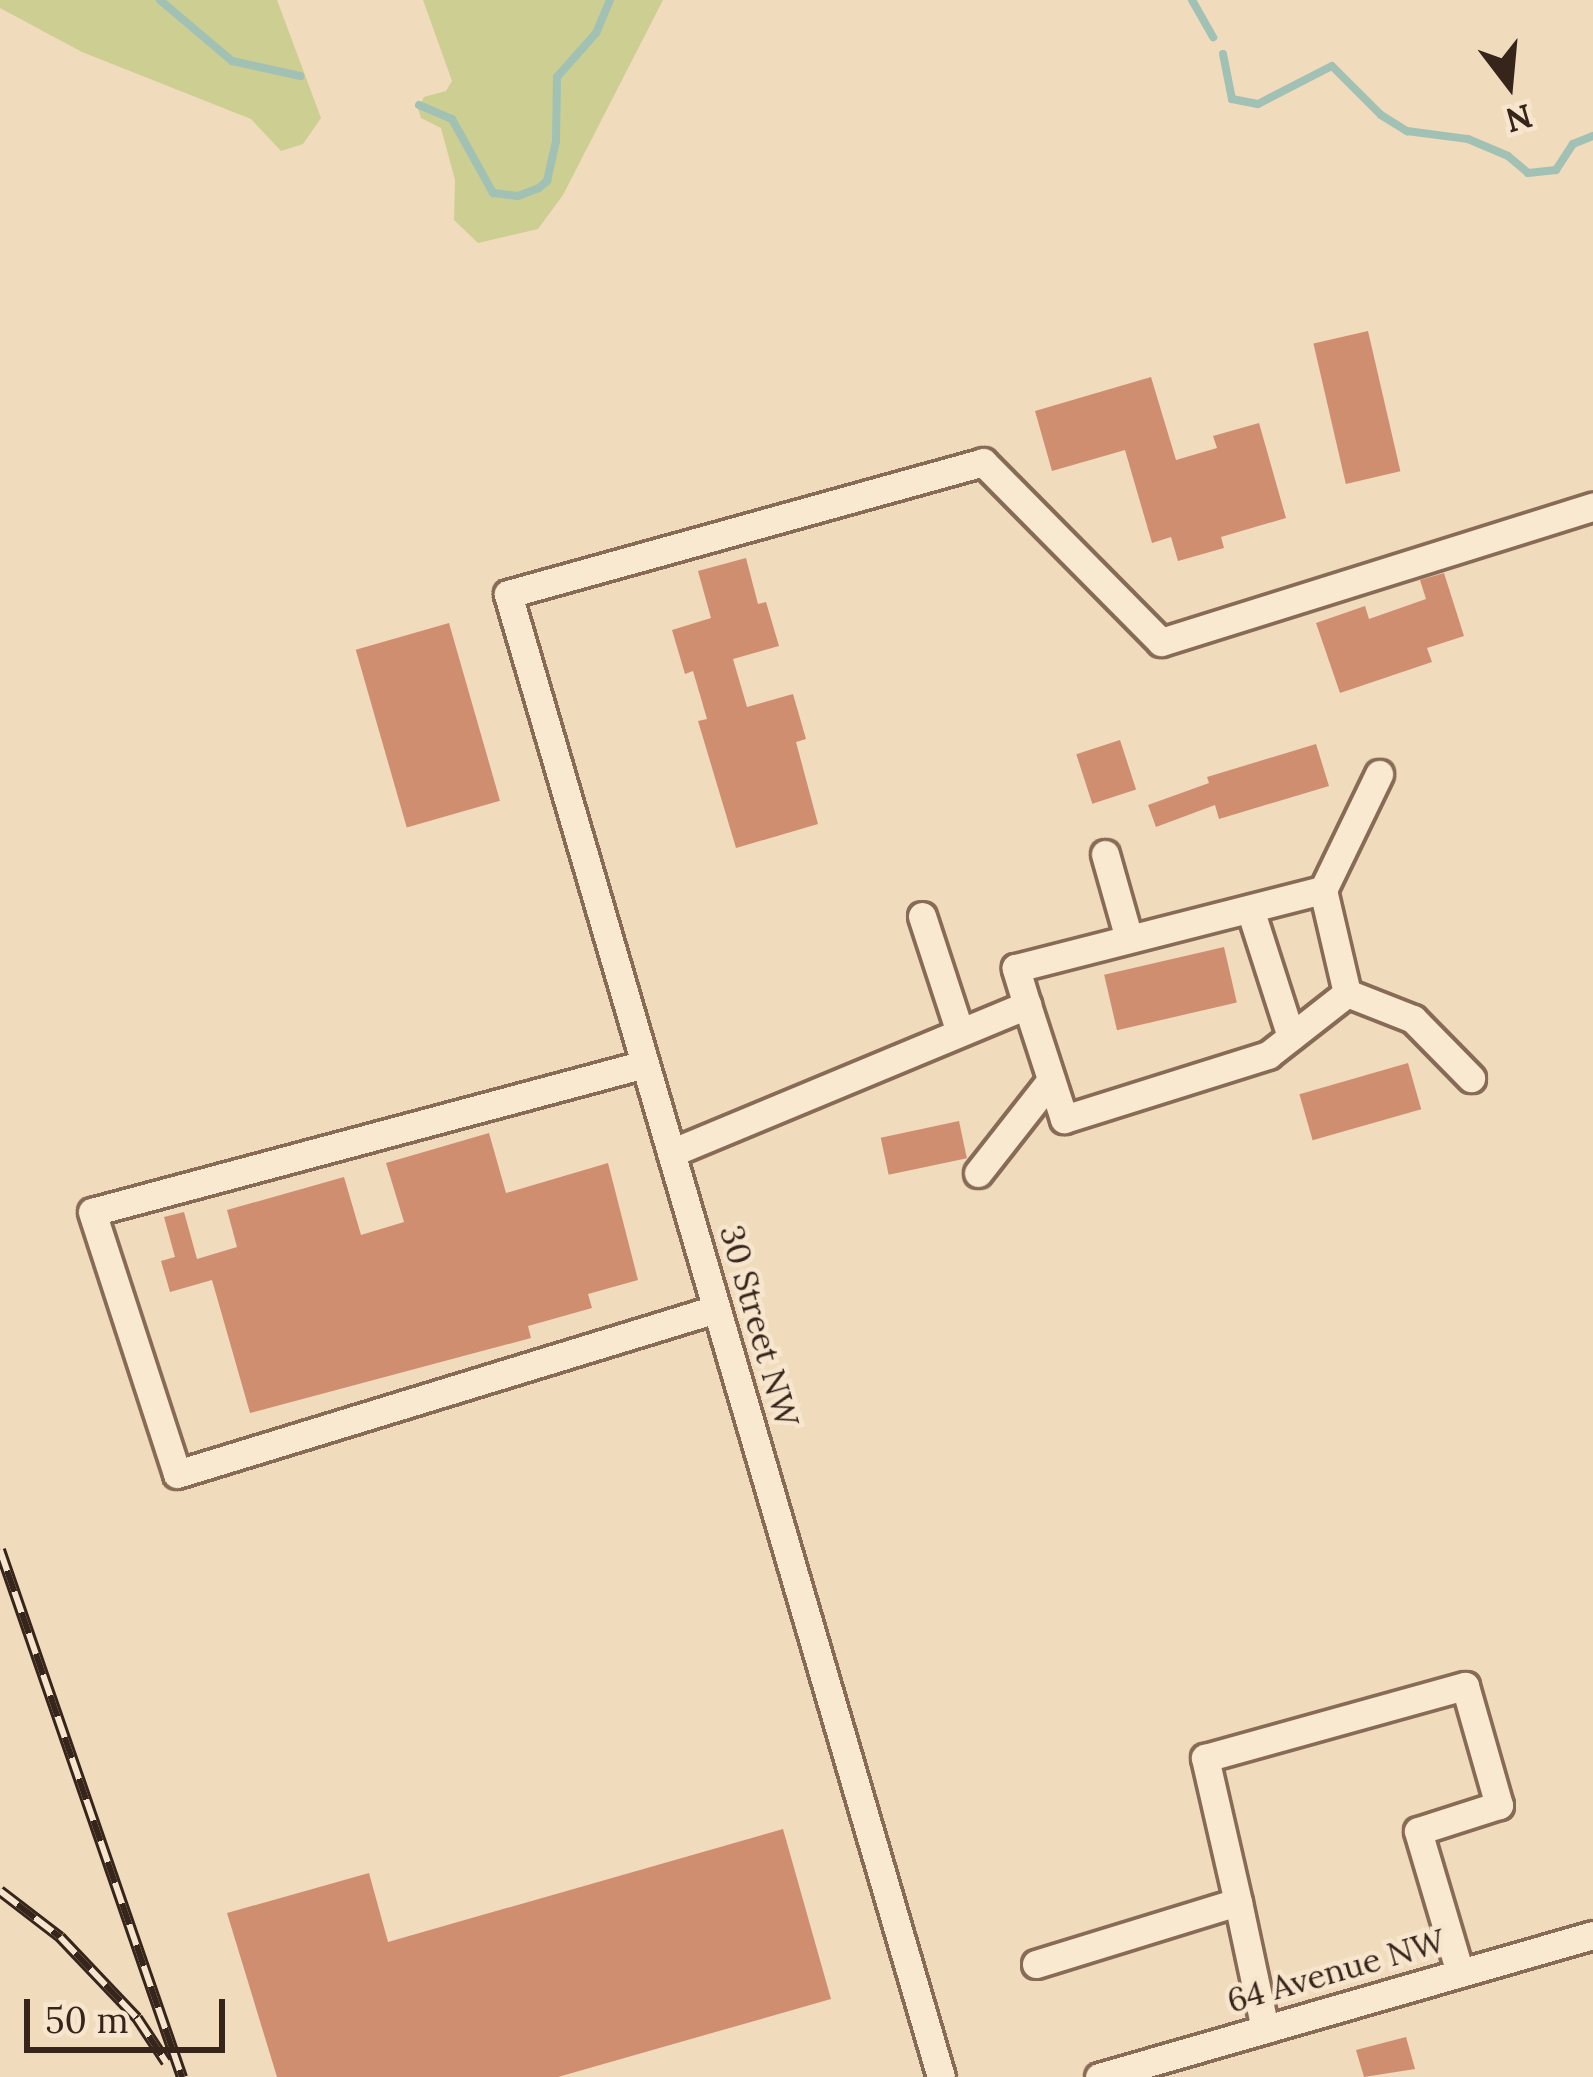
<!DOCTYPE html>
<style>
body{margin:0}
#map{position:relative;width:1593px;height:2077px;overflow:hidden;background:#f0dbbd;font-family:Lora,serif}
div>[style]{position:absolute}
.green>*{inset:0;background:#cdce91}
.stream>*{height:8px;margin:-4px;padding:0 4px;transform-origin:4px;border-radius:4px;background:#a1c1b4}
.building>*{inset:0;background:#d08e71;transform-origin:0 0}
.roads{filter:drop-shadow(3px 0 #886b56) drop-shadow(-3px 0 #886b56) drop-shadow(0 3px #886b56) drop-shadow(0 -3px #886b56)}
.minor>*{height:27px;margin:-13.5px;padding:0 13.5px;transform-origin:13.5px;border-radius:13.5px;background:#fae9d1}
.rail>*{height:12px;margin-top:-6px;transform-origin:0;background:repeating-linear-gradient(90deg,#f7e6cd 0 22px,#37251b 0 44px);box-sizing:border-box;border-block:3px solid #37251b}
span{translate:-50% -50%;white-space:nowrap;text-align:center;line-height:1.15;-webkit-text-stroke:9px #f7e6cd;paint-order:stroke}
.street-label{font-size:33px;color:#37251b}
.north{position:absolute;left:1449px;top:24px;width:120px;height:120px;-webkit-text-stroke:9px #f7e6cd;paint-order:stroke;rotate:164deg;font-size:33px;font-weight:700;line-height:48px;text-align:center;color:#37251b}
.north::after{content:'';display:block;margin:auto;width:42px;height:54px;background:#37251b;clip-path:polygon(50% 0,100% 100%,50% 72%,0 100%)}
.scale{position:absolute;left:24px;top:1999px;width:201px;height:54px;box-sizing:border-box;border:6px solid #37251b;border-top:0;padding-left:15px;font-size:36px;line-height:42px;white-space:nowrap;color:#37251b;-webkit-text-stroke:9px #f7e6cd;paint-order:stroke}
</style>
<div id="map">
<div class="green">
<i style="clip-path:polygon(0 0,277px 0,321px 118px,303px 144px,281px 151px,251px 119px,82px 52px,0 8px)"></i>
<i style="clip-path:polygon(423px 0,663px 0,563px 195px,538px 229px,478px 243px,454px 220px,455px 180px,441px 128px,421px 118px,418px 109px,424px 97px,446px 91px,452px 81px)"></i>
</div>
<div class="stream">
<i style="left:160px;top:0;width:94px;rotate:40.3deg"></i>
<i style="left:232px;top:61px;width:70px;rotate:12.4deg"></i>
<i style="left:1192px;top:0;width:43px;rotate:60.4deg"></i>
<i style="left:1223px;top:54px;width:46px;rotate:78.7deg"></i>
<i style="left:1232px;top:99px;width:26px;rotate:11deg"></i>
<i style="left:1258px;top:104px;width:83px;rotate:-27.2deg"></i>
<i style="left:1332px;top:66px;width:69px;rotate:45deg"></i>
<i style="left:1381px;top:115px;width:31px;rotate:32deg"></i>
<i style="left:1407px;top:131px;width:62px;rotate:7.5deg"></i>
<i style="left:1468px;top:139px;width:43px;rotate:23deg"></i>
<i style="left:1508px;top:156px;width:26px;rotate:40deg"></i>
<i style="left:1528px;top:173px;width:28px;rotate:-6deg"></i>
<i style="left:1556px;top:170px;width:31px;rotate:-57deg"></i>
<i style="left:1573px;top:144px;width:22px;rotate:-22deg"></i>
<i style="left:419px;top:105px;width:36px;rotate:23deg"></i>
<i style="left:452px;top:119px;width:85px;rotate:61deg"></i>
<i style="left:493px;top:193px;width:25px;rotate:7deg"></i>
<i style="left:518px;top:196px;width:22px;rotate:-21deg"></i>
<i style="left:539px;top:188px;width:11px;rotate:-41deg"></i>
<i style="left:547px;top:181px;width:41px;rotate:-77.3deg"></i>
<i style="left:556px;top:141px;width:64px;rotate:-89.1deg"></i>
<i style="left:557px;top:77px;width:59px;rotate:-48.4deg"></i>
<i style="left:596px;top:33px;width:36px;rotate:-67deg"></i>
</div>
<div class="building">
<i style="left:1368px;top:331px;width:144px;height:56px;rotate:77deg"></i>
<i style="clip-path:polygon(1151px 377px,1176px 460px,1217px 448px,1213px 436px,1259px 423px,1286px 518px,1221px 537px,1224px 548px,1178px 561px,1171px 537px,1152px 543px,1125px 450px,1052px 471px,1035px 411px)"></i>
<i style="clip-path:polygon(746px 558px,758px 604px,766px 602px,779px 646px,733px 659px,747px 707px,793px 694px,806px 739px,796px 742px,818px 824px,736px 848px,698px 721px,707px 719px,693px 671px,685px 674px,672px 630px,711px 618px,698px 571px)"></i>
<i style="clip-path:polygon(1444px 573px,1464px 636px,1427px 648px,1432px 662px,1340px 693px,1316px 623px,1365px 606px,1369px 619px,1426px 599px,1420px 580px)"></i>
<i style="left:449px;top:623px;width:185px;height:97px;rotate:74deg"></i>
<i style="left:1120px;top:740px;width:52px;height:46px;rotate:72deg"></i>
<i style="clip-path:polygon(1316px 744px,1329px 786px,1219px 819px,1215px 805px,1156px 827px,1148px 805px,1209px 783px,1207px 777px)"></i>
<i style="left:1224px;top:947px;width:57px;height:123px;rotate:77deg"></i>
<i style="left:1408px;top:1063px;width:48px;height:113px;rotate:74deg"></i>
<i style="left:959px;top:1121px;width:38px;height:80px;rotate:78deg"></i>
<i style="clip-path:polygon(489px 1133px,506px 1193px,608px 1163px,638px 1280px,588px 1294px,592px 1308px,528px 1326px,531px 1338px,250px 1413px,212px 1280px,170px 1292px,161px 1261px,175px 1257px,164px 1217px,184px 1212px,197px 1259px,237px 1247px,227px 1210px,344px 1177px,361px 1235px,404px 1222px,386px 1163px)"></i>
<i style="clip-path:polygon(783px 1829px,831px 1999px,558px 2077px,277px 2077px,227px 1913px,369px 1873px,388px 1942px)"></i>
<i style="clip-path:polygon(1406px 2037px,1415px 2069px,1364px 2077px,1356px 2050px)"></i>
</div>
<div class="roads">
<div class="minor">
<i style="left:1105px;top:854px;width:88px;rotate:74.2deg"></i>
<i style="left:1250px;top:909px;width:134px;rotate:72.2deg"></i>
<i style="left:922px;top:916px;width:122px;rotate:71.9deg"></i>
<i style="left:1347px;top:993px;width:106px;rotate:-103.1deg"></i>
<i style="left:1323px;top:890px;width:129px;rotate:-64.2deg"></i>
<i style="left:1027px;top:1005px;width:39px;rotate:-107deg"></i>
<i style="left:1016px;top:968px;width:317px;rotate:-14.3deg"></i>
<i style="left:645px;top:1064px;width:572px;rotate:165.02deg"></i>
<i style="left:92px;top:1212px;width:275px;rotate:72deg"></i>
<i style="left:177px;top:1474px;width:564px;rotate:-17.02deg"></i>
<i style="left:671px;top:1153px;width:386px;rotate:-22.6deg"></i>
<i style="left:1027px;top:1005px;width:120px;rotate:72deg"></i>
<i style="left:1064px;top:1119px;width:214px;rotate:-17.4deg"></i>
<i style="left:1268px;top:1055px;width:100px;rotate:-38.1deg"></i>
<i style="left:1347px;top:993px;width:71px;rotate:21.5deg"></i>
<i style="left:1413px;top:1019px;width:83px;rotate:45.5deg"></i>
<i style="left:978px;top:1173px;width:118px;rotate:-51.9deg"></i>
<i style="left:1238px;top:1902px;width:130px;rotate:78deg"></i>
<i style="left:1036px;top:1964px;width:211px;rotate:-17.1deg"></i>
<i style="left:1238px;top:1902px;width:148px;rotate:-102.9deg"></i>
<i style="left:1205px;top:1758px;width:270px;rotate:-15.5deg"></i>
<i style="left:1465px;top:1686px;width:124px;rotate:74.1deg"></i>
<i style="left:1499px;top:1805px;width:85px;rotate:162.2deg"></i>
<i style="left:1418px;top:1831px;width:148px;rotate:73.5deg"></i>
<i style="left:941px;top:2077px;width:1545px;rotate:-106.28deg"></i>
<i style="left:508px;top:594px;width:493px;rotate:-15.5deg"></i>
<i style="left:983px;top:462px;width:253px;rotate:45.3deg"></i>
<i style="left:1161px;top:642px;width:453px;rotate:-17.4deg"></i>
<i style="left:1099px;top:2077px;width:514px;rotate:-16.04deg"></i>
</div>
</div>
<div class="rail">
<i style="left:0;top:1550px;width:558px;rotate:70.95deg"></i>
<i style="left:0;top:1891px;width:76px;rotate:37.5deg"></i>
<i style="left:60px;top:1937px;width:112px;rotate:46.5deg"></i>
<i style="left:137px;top:2018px;width:53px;rotate:56.6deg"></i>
</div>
<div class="street-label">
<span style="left:759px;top:1326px;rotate:74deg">30 Street NW</span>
<span style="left:1336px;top:1971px;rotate:-16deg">64 Avenue NW</span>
</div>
<div class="north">N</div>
<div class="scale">50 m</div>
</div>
